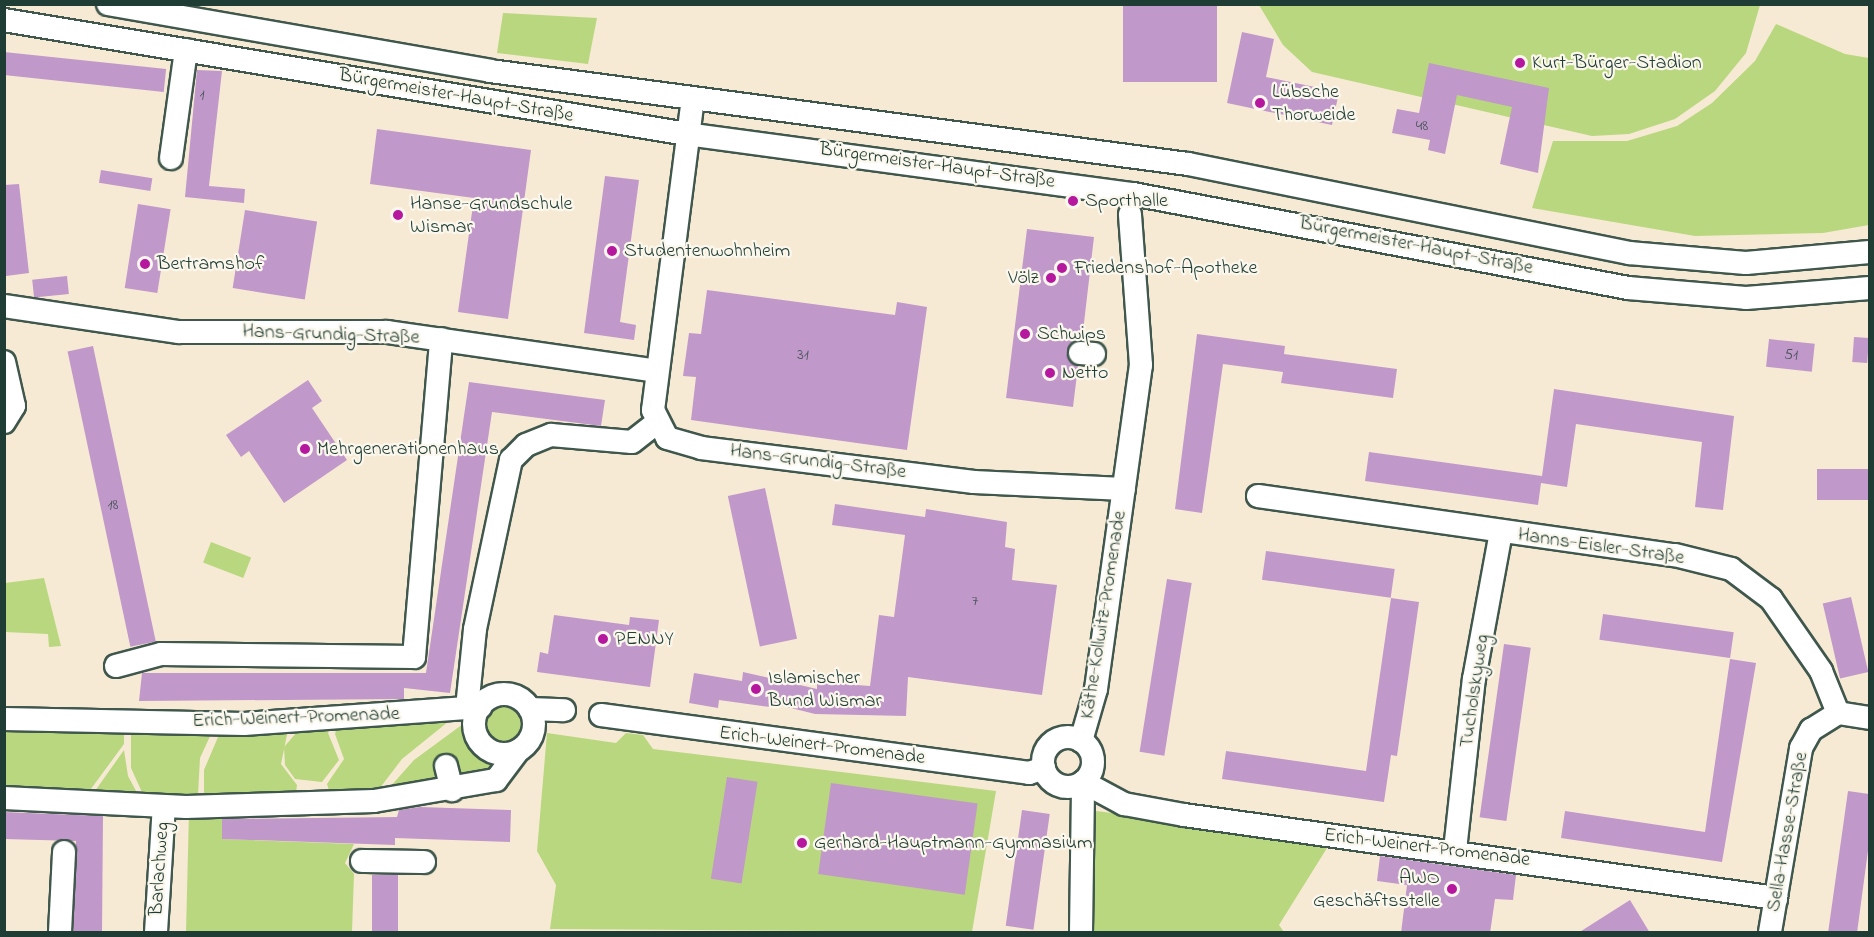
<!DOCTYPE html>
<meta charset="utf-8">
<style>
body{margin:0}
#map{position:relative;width:1874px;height:937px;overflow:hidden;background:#f7ead5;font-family:"Indie Flower",sans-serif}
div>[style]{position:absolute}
.green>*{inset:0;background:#b9d77e;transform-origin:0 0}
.round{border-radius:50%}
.building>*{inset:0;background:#c198ca;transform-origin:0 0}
.roads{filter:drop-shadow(2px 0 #3f574c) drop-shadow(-2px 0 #3f574c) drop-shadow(0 2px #3f574c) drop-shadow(0 -2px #3f574c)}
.minor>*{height:22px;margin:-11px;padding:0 11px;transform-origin:11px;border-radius:11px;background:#fff}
.minor>.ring{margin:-11px;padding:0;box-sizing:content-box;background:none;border:22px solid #fff;border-radius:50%}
.dots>*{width:16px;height:16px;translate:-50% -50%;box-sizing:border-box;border:3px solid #fbf7ec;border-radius:50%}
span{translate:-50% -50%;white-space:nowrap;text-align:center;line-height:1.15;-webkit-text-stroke:4.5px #fbf7ec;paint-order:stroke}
.number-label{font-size:16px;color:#48545a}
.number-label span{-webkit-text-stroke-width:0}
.poi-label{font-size:20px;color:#1f3d34}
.left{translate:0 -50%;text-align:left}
.right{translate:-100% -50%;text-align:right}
.street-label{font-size:20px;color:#1f3d34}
.frame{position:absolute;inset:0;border:6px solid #1f3d34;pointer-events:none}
</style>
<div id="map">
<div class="green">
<i style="clip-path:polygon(1259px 5px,1760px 5px,1746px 53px,1715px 91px,1675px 119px,1629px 134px,1592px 136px,1312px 72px,1283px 45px)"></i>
<i style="clip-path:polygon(503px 13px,597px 18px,588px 64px,497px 53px)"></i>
<i style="clip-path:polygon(1776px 24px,1845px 54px,1869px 58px,1869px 225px,1823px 233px,1695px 236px,1532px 208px,1553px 141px,1627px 141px,1677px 126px,1712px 103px,1755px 61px)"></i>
<i style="left:211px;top:542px;width:43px;height:22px;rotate:21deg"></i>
<i style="clip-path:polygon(44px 578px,61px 646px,49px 647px,48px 634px,5px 632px,5px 583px)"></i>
<i class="round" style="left:483px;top:705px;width:42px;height:42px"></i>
<i style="clip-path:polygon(459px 713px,402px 759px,373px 797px,332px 800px,327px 784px,344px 759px,335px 734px,338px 722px)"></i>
<i style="clip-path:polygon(4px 723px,124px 731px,124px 744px,85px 797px,5px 794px)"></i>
<i style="clip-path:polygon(294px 724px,332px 726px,328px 733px,339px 760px,322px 782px,295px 779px,285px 765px,284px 747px,297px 732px)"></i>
<i style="clip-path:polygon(463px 724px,475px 751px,510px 755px,487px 773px,467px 777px,457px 770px,381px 797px,414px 760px)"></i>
<i style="clip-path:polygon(289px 725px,281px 764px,297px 785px,295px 800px,204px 796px,204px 770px,221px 730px)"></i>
<i style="clip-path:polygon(131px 728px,212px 732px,200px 758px,198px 795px,191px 804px,146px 801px,131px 768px)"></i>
<i style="clip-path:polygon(547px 733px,616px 743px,626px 733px,643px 735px,653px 749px,996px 791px,972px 932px,550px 929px,556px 885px,537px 851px)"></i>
<i style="clip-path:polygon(124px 750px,128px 776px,142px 802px,90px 798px)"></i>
<i style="clip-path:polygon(223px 810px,222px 839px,354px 844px,345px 863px,354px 874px,352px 932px,186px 932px,189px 811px)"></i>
<i style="clip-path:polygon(1096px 811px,1332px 840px,1279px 925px,1284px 932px,1085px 932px)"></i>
</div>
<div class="building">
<i style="left:1123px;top:4px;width:94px;height:78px"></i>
<i style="clip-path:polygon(1242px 32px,1274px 39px,1266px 77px,1339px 92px,1332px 125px,1227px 103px)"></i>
<i style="left:4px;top:52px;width:163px;height:23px;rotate:6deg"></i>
<i style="clip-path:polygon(1429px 63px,1549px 88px,1538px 173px,1500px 164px,1512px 107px,1457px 95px,1445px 154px,1428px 150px,1430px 140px,1392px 133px,1397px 109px,1419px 113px)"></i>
<i style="clip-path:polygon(197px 70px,222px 71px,209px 186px,245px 189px,244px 203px,185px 197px)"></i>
<i style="clip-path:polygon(377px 129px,531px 150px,508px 319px,458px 312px,474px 198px,370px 184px)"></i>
<i style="left:101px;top:170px;width:52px;height:13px;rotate:9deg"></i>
<i style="clip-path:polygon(605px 176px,639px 180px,620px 322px,636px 325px,634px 340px,584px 333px)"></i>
<i style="clip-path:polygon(19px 184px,29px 273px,6px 276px,4px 185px)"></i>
<i style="left:138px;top:204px;width:33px;height:85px;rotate:9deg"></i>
<i style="left:245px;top:210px;width:73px;height:79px;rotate:9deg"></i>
<i style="clip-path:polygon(1027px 229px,1094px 237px,1082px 340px,1067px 351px,1078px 366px,1073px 407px,1006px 398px)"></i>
<i style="left:67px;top:276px;width:18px;height:35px;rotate:84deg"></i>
<i style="clip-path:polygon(707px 290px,895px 315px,897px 302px,927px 307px,907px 450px,691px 420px,696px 377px,683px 376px,689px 333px,701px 334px)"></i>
<i style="clip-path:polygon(1197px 334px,1285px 346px,1284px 354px,1397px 369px,1393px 398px,1281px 383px,1283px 372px,1223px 364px,1202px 513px,1175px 509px)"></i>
<i style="left:1854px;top:337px;width:15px;height:25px;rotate:4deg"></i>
<i style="left:1769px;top:339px;width:46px;height:28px;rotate:6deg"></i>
<i style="left:93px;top:346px;width:302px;height:26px;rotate:78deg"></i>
<i style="clip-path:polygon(308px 380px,322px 401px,312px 408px,347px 460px,284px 503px,249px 451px,241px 457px,226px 435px)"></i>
<i style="clip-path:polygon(469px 382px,605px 400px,601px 426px,492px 412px,450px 693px,404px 688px,404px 699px,139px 701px,142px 673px,426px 673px)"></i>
<i style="clip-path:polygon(1554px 389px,1734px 416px,1723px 510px,1695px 507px,1702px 442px,1576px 424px,1567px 487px,1541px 483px,1538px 505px,1365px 481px,1369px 452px,1542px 476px)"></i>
<i style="left:1869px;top:469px;width:31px;height:52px;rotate:90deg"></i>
<i style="left:765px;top:488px;width:154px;height:38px;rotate:78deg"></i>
<i style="clip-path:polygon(835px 504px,925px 517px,926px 509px,1007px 522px,1005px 547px,1015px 549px,1012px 580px,1057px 585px,1042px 695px,908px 677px,906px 716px,815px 714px,771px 703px,770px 707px,719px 700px,718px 708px,689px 703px,694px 673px,742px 681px,743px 672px,817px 689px,817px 682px,870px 686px,879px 615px,894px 617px,905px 535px,832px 525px)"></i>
<i style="left:1266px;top:551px;width:130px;height:29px;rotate:8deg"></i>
<i style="left:1167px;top:579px;width:25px;height:175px;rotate:9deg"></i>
<i style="left:1851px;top:597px;width:77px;height:29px;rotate:77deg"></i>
<i style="clip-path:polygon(1391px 598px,1419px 602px,1397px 756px,1391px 755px,1384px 802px,1222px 779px,1226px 751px,1366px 771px)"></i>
<i style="left:1603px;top:614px;width:132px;height:26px;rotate:8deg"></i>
<i style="clip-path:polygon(554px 615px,629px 625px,630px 617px,659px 620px,650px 687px,537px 672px,540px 652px,548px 654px)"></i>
<i style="left:1504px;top:644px;width:27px;height:175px;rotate:8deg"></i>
<i style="clip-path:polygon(1730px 659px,1756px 663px,1722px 862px,1561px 838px,1565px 811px,1705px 832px)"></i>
<i style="left:727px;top:777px;width:31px;height:103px;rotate:9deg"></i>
<i style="left:831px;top:783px;width:148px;height:92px;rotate:8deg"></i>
<i style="clip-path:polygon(1848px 791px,1869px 794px,1869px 843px,1857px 933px,1828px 933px)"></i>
<i style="clip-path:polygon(420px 807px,511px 810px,510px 842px,395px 838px,395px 845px,222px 839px,222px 819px,397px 817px,399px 810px)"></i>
<i style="left:1022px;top:810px;width:28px;height:117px;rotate:8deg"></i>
<i style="clip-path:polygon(4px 812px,103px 816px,102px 933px,73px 933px,76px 841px,4px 839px)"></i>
<i style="clip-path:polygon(1380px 856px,1516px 875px,1513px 900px,1495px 899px,1490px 933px,1401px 933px,1407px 885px,1377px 881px)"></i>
<i style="left:372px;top:875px;width:26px;height:58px"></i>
<i style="clip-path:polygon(1630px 900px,1650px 933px,1578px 933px)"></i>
</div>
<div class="roads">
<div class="minor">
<i style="left:108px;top:4px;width:388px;rotate:9.9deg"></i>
<i style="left:490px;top:71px;width:704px;rotate:7.59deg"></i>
<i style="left:1188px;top:164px;width:450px;rotate:11.4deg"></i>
<i style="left:1629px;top:253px;width:117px;rotate:4.9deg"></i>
<i style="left:1746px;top:263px;width:124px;rotate:-5.1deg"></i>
<i style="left:4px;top:20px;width:692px;rotate:9.48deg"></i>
<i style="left:687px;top:134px;width:450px;rotate:7.7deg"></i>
<i style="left:1133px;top:194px;width:504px;rotate:10.75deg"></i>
<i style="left:1628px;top:288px;width:118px;rotate:4.8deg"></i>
<i style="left:1746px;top:298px;width:124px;rotate:-4.6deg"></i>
<i style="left:693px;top:98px;width:315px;rotate:97.3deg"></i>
<i style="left:653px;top:410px;width:31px;rotate:63deg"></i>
<i style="left:667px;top:438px;width:35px;rotate:16deg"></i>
<i style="left:701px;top:448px;width:275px;rotate:7.1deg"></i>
<i style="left:974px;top:482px;width:150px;rotate:2.7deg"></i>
<i style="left:171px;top:158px;width:109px;rotate:-82.1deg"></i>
<i style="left:4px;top:306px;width:177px;rotate:8.5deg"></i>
<i style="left:179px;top:332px;width:208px"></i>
<i style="left:387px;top:332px;width:273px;rotate:8.2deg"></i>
<i style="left:1080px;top:353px;width:14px;rotate:4deg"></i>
<i style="left:4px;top:362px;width:45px;rotate:77.2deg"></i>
<i style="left:14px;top:406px;width:19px;rotate:122deg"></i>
<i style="left:1258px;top:496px;width:421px;rotate:8.1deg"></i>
<i style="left:1675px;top:555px;width:58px;rotate:14deg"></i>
<i style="left:1731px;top:569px;width:50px;rotate:36.9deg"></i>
<i style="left:1771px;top:599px;width:88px;rotate:55.2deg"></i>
<i style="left:1821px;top:671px;width:45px;rotate:68deg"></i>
<i style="left:1838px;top:713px;width:32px;rotate:9deg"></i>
<i style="left:116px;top:666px;width:47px;rotate:-14.9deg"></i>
<i style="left:161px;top:654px;width:253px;rotate:0.7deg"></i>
<i style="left:414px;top:657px;width:319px;rotate:-85.1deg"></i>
<i class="ring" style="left:474px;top:694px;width:38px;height:38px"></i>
<i style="left:467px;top:708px;width:79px;rotate:-84.2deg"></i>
<i style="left:475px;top:629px;width:173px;rotate:-78deg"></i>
<i style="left:511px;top:460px;width:21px;rotate:-45deg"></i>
<i style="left:526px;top:445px;width:27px;rotate:-22deg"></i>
<i style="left:551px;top:435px;width:81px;rotate:4.9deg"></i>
<i style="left:632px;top:442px;width:31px;rotate:-38deg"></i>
<i style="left:530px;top:709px;width:34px;rotate:2deg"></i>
<i style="left:601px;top:715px;width:432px;rotate:7.7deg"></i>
<i style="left:1029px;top:773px;width:16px;rotate:-18deg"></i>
<i style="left:4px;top:719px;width:240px;rotate:1.2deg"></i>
<i style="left:244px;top:724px;width:237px;rotate:-4.1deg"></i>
<i class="ring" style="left:1043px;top:737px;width:28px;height:28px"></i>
<i style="left:1081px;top:741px;width:54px;rotate:-73.9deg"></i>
<i style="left:1096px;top:689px;width:327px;rotate:-82.1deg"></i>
<i style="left:1141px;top:365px;width:151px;rotate:-94.2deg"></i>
<i style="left:446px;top:766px;width:25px;rotate:76deg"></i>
<i style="left:1083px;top:782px;width:47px;rotate:28.2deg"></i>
<i style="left:1124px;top:804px;width:61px;rotate:10.4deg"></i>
<i style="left:1184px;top:815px;width:598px;rotate:7.98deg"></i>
<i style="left:4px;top:798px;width:182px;rotate:2.8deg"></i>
<i style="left:186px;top:807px;width:188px;rotate:-1.8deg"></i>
<i style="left:374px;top:801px;width:124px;rotate:-9.8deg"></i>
<i style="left:496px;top:780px;width:36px;rotate:-53deg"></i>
<i style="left:1455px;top:850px;width:172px;rotate:-83.7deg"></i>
<i style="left:1474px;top:679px;width:149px;rotate:-79.6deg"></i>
<i style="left:362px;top:861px;width:62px;rotate:0.9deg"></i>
<i style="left:60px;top:932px;width:80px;rotate:-87.1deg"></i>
<i style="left:156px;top:932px;width:126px;rotate:-86.4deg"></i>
<i style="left:1081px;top:932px;width:150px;rotate:-89.2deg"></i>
<i style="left:1770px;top:932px;width:187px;rotate:-80.4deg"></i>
<i style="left:1801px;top:748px;width:21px;rotate:-61deg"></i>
<i style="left:1811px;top:730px;width:32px;rotate:-32deg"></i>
</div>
</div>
<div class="dots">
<i style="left:1520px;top:63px;background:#b5179e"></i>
<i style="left:1260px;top:103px;background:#b5179e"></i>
<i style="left:1073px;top:201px;background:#b5179e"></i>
<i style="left:398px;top:215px;background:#b5179e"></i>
<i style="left:612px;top:251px;background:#b5179e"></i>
<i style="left:145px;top:264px;background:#b5179e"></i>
<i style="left:1062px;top:268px;background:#b5179e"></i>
<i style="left:1051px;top:278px;background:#b5179e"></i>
<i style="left:1025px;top:334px;background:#b5179e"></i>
<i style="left:1050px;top:373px;background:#b5179e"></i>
<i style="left:305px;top:449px;background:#b5179e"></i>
<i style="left:603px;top:639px;background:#b5179e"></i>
<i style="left:756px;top:689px;background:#b5179e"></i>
<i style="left:802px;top:843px;background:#b5179e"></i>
<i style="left:1452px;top:889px;background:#b5179e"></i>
</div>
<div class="number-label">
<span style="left:202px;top:95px">1</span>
<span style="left:1422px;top:126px">48</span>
<span style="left:803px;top:355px">31</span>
<span style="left:1791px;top:355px">51</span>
<span style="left:113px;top:505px">18</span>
<span style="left:975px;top:601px">7</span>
</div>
<div class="poi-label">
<span class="left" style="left:1532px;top:63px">Kurt-Bürger-Stadion</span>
<span class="left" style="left:1272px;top:104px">Lübsche<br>Thorweide</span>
<span class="left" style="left:1085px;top:201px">Sporthalle</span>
<span class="left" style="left:410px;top:216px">Hanse-Grundschule<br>Wismar</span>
<span class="left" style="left:624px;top:251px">Studentenwohnheim</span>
<span class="left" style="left:157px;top:264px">Bertramshof</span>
<span class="left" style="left:1074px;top:268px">Friedenshof-Apotheke</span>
<span class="right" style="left:1039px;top:278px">Völz</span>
<span class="left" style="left:1037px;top:334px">Schwips</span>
<span class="left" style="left:1062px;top:373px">Netto</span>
<span class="left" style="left:317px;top:449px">Mehrgenerationenhaus</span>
<span class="left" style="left:615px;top:639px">PENNY</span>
<span class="left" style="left:768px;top:690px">Islamischer<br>Bund Wismar</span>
<span class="left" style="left:814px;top:843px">Gerhard-Hauptmann-Gymnasium</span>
<span class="right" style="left:1440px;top:890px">AWO<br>Geschäftsstelle</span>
</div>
<div class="street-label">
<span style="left:456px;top:96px;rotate:10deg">Bürgermeister-Haupt-Straße</span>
<span style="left:937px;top:166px;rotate:8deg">Bürgermeister-Haupt-Straße</span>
<span style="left:1416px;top:246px;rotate:11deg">Bürgermeister-Haupt-Straße</span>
<span style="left:331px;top:335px;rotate:2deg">Hans-Grundig-Straße</span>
<span style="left:818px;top:462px;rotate:7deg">Hans-Grundig-Straße</span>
<span style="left:1601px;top:547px;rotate:8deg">Hanns-Eisler-Straße</span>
<span style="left:1104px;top:615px;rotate:-81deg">Käthe-Kollwitz-Promenade</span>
<span style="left:1475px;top:691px;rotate:-82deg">Tucholskyweg</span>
<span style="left:296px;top:718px;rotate:-2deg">Erich-Weinert-Promenade</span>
<span style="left:822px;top:746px;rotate:7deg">Erich-Weinert-Promenade</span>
<span style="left:1788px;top:832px;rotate:-80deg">Sella-Hasse-Straße</span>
<span style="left:1427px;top:848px;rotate:7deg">Erich-Weinert-Promenade</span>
<span style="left:160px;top:869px;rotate:-86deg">Barlachweg</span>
</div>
<div class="frame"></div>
</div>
